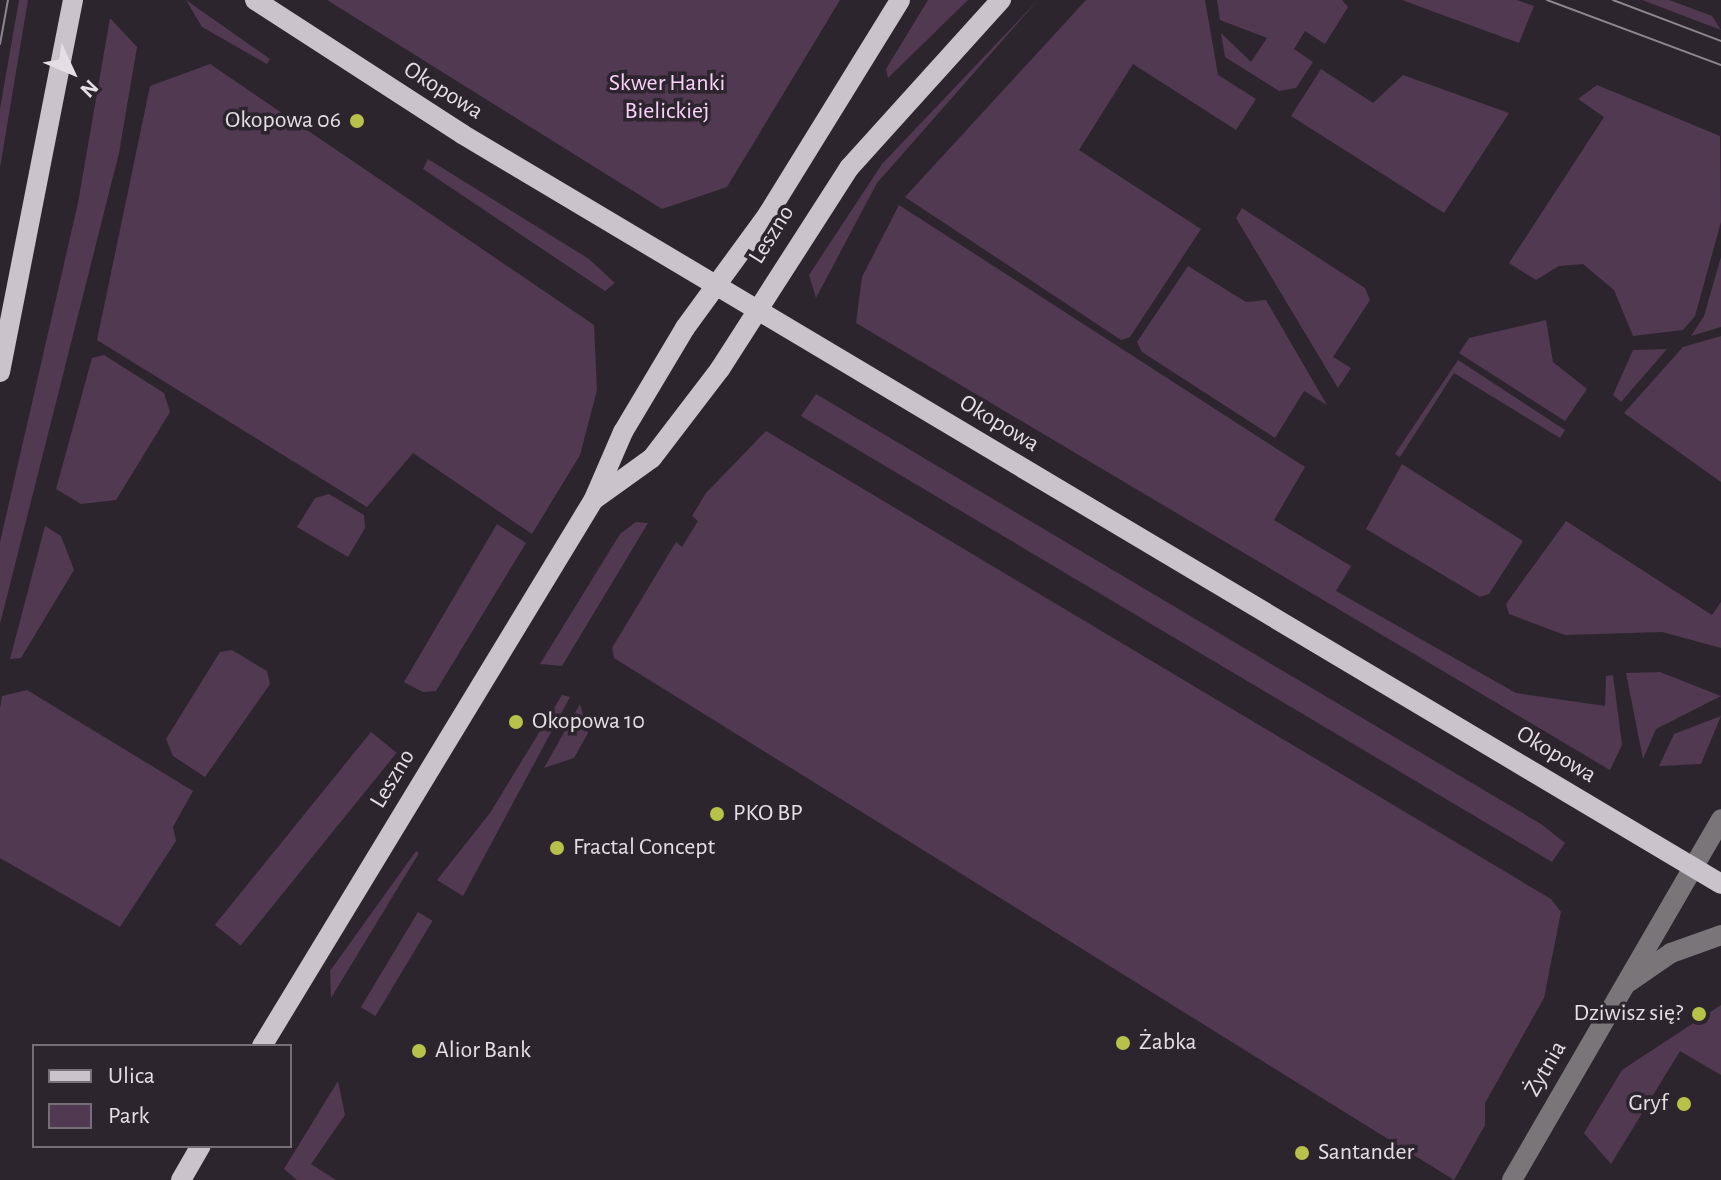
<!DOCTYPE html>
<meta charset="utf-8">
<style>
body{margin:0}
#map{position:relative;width:1721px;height:1180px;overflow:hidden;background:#2d252d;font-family:"Alegreya Sans",sans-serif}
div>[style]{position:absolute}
.green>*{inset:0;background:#503951;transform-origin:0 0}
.minor>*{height:20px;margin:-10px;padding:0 10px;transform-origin:10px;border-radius:10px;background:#797579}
.major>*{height:20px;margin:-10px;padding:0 10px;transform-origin:10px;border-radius:10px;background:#cbc3cc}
.tram>*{height:2px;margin:-1px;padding:0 1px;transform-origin:1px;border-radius:1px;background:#8d878d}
.dots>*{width:22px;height:22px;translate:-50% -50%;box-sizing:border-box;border:4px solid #2d252d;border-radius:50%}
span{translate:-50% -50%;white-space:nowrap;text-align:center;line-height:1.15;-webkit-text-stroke:7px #2d252d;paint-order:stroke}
.park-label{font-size:24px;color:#f9d1fb}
.street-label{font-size:24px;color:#e5dfe5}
.poi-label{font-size:24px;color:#e5dfe5}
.right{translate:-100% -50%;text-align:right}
.left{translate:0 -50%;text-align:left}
.legend{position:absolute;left:32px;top:1044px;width:260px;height:104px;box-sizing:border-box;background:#2d252d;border:2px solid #776f77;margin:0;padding:10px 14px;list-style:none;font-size:24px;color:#e5dfe5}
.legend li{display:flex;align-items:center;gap:16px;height:40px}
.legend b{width:40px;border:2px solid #776f77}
.north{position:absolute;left:32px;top:32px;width:80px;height:80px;-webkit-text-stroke:6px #2d252d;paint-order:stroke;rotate:134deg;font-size:22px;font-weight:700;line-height:32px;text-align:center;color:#e5dfe5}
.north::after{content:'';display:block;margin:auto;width:28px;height:36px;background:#e5dfe5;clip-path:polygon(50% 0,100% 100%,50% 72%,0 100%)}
</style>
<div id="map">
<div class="green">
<i style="clip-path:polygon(19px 0,28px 0,0 168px,0 109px)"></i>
<i style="clip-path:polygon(186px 0,270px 59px,267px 64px,202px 27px)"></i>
<i style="clip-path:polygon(327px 0,840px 0,727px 187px,662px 209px)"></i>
<i style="clip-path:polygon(928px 0,968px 0,888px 78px,886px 69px)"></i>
<i style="clip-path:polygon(1038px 0,877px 183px,816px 298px,809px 275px,882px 164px)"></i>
<i style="clip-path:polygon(1086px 0,1205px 0,1218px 75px,1256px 99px,1236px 130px,1133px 64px,1079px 150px,1201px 229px,1130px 337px,1121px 340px,905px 197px)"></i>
<i style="clip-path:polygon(1217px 0,1342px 0,1348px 7px,1325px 44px,1305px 31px,1294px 49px,1313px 62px,1296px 88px,1279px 91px,1225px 57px,1221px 33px,1251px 62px,1267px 38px,1220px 20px)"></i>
<i style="clip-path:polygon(1402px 0,1517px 0,1534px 6px,1519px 43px)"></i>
<i style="clip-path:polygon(1642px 0,1669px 0,1712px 16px,1721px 30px)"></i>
<i style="clip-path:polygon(110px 18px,137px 47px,119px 153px,0 624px,0 542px,78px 203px)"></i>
<i style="clip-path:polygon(210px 64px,594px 325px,597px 390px,580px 455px,532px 534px,413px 453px,367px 507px,97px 340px,150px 86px)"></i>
<i style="clip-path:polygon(1321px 69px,1373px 103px,1403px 75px,1509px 113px,1444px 213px,1291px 116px)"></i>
<i style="clip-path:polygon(1597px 85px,1720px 136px,1721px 222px,1695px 316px,1683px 330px,1633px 336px,1614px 290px,1583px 264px,1559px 266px,1536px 280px,1509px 263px,1604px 117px,1578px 99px)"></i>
<i style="clip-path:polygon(428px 159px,589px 259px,615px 283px,605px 291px,423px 169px)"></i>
<i style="clip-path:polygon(899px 205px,1305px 467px,1274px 520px,1351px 566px,1336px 591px,1516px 693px,1605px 706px,1606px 676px,1613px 675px,1622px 745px,1610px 770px,856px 323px,862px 277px)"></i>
<i style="clip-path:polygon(1242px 208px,1365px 288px,1370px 300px,1333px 357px,1351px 368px,1338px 388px,1236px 218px)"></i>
<i style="clip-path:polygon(1721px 257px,1721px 327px,1691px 336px,1704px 316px)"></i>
<i style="clip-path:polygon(1188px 266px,1246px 302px,1266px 300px,1327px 405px,1304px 391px,1275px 438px,1142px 352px,1137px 342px)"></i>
<i style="clip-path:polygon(1546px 320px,1553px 362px,1587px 389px,1565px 421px,1459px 353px,1469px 338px)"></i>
<i style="clip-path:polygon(1721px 336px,1721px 482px,1624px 413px,1683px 347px)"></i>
<i style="clip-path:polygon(1667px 349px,1621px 402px,1613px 395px,1633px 350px)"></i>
<i style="clip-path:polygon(104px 355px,164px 393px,170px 412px,116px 500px,81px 504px,56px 489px,92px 358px)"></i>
<i style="clip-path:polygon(1458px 360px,1565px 430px,1560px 438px,1454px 373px,1400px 457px,1395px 454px)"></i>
<i style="clip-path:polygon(816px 394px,1541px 824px,1565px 843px,1552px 862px,801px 416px)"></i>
<i style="clip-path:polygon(766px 431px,1551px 899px,1561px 912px,1544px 998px,1485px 1103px,1485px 1125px,1454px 1180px,614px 658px,612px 648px,676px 542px,682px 547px,698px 521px,692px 516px,706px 493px)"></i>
<i style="clip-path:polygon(1402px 464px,1523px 541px,1489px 594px,1480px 597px,1366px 529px)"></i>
<i style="clip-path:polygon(329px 494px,364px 515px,365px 528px,348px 557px,297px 527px,315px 498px)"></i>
<i style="clip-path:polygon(1566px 521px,1712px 615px,1721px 602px,1721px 648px,1662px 632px,1565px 635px,1509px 614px,1506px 604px)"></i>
<i style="clip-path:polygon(636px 522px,648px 523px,562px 666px,540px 664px,620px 534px)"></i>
<i style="clip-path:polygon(497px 524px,526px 543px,436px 691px,423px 692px,404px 682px)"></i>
<i style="clip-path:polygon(45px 526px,61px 536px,74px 570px,21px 658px,10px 659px)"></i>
<i style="clip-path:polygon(232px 650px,267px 671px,270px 684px,205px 777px,173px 756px,166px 739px,220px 652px)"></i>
<i style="clip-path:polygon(1660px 672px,1721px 696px,1656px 729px,1643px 759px,1626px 673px)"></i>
<i style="clip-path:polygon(27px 690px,193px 791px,173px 827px,176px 841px,120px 927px,0 858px,0 708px,2px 696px)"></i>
<i style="clip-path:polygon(562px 695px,570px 697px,463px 896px,437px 880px,490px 813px)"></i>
<i style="clip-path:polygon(580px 704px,588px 733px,574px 758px,544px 768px)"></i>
<i style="clip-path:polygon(1721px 716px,1701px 764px,1659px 766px,1674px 734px)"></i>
<i style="left:371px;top:732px;width:33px;height:248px;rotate:39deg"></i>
<i style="clip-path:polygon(416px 851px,419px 853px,331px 998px,330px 971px)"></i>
<i style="left:418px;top:912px;width:17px;height:111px;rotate:31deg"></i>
<i style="clip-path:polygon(1721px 1005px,1721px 1075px,1680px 1051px,1611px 1164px,1584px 1133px,1622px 1070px)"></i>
<i style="clip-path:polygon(338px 1081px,345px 1115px,311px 1164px,336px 1180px,297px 1180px,284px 1169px)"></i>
</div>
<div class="minor">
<i style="left:1629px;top:982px;width:51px;rotate:-34.6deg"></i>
<i style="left:1671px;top:953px;width:53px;rotate:-19.8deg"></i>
<i style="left:1512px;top:1180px;width:417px;rotate:-59.9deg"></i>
</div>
<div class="major">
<i style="left:255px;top:0;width:247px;rotate:32.9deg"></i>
<i style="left:462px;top:134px;width:1465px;rotate:30.78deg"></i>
<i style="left:0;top:372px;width:379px;rotate:-78.9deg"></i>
<i style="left:595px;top:499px;width:70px;rotate:-35.7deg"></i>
<i style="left:652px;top:458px;width:112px;rotate:-52.6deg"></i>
<i style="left:720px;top:369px;width:239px;rotate:-57.3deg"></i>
<i style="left:849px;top:168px;width:227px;rotate:-47.9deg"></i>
<i style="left:262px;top:1046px;width:640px;rotate:-58.74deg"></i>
<i style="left:594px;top:499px;width:73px;rotate:-66.6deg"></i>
<i style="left:623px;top:432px;width:121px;rotate:-59.2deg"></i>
<i style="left:685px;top:328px;width:141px;rotate:-53.9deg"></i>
<i style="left:768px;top:214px;width:251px;rotate:-58.3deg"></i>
<i style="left:181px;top:1180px;width:39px;rotate:-60deg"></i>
</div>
<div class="tram">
<i style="left:1547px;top:0;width:186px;rotate:20.5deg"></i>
<i style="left:1613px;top:0;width:116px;rotate:20.8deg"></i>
<i style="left:0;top:44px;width:45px;rotate:-79.7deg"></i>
</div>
<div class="dots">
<i style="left:357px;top:121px;background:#b6c249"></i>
<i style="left:516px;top:722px;background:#b6c249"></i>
<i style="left:717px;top:814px;background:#b6c249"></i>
<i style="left:557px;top:848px;background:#b6c249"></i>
<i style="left:1699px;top:1014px;background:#b6c249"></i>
<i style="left:1123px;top:1043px;background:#b6c249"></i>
<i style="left:419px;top:1051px;background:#b6c249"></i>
<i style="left:1684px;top:1104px;background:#b6c249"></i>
<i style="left:1302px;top:1153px;background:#b6c249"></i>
</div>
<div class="park-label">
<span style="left:667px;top:98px">Skwer Hanki<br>Bielickiej</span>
</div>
<div class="street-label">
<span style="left:443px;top:91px;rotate:32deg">Okopowa</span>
<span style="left:772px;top:235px;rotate:-58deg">Leszno</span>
<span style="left:999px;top:424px;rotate:31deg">Okopowa</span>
<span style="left:1556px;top:755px;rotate:31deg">Okopowa</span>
<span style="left:393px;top:779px;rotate:-59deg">Leszno</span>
<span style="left:1546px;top:1069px;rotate:-60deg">Żytnia</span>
</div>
<div class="poi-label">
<span class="right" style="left:341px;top:121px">Okopowa 06</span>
<span class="left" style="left:532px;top:722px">Okopowa 10</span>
<span class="left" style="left:733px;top:814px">PKO BP</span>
<span class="left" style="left:573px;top:848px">Fractal Concept</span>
<span class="right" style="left:1683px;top:1014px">Dziwisz się?</span>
<span class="left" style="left:1139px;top:1043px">Żabka</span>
<span class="left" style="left:435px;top:1051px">Alior Bank</span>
<span class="right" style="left:1668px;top:1104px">Gryf</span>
<span class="left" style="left:1318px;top:1153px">Santander</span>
</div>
<ul class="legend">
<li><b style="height:10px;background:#cbc3cc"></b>Ulica</li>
<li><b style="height:22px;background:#503951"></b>Park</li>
</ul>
<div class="north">N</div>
</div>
